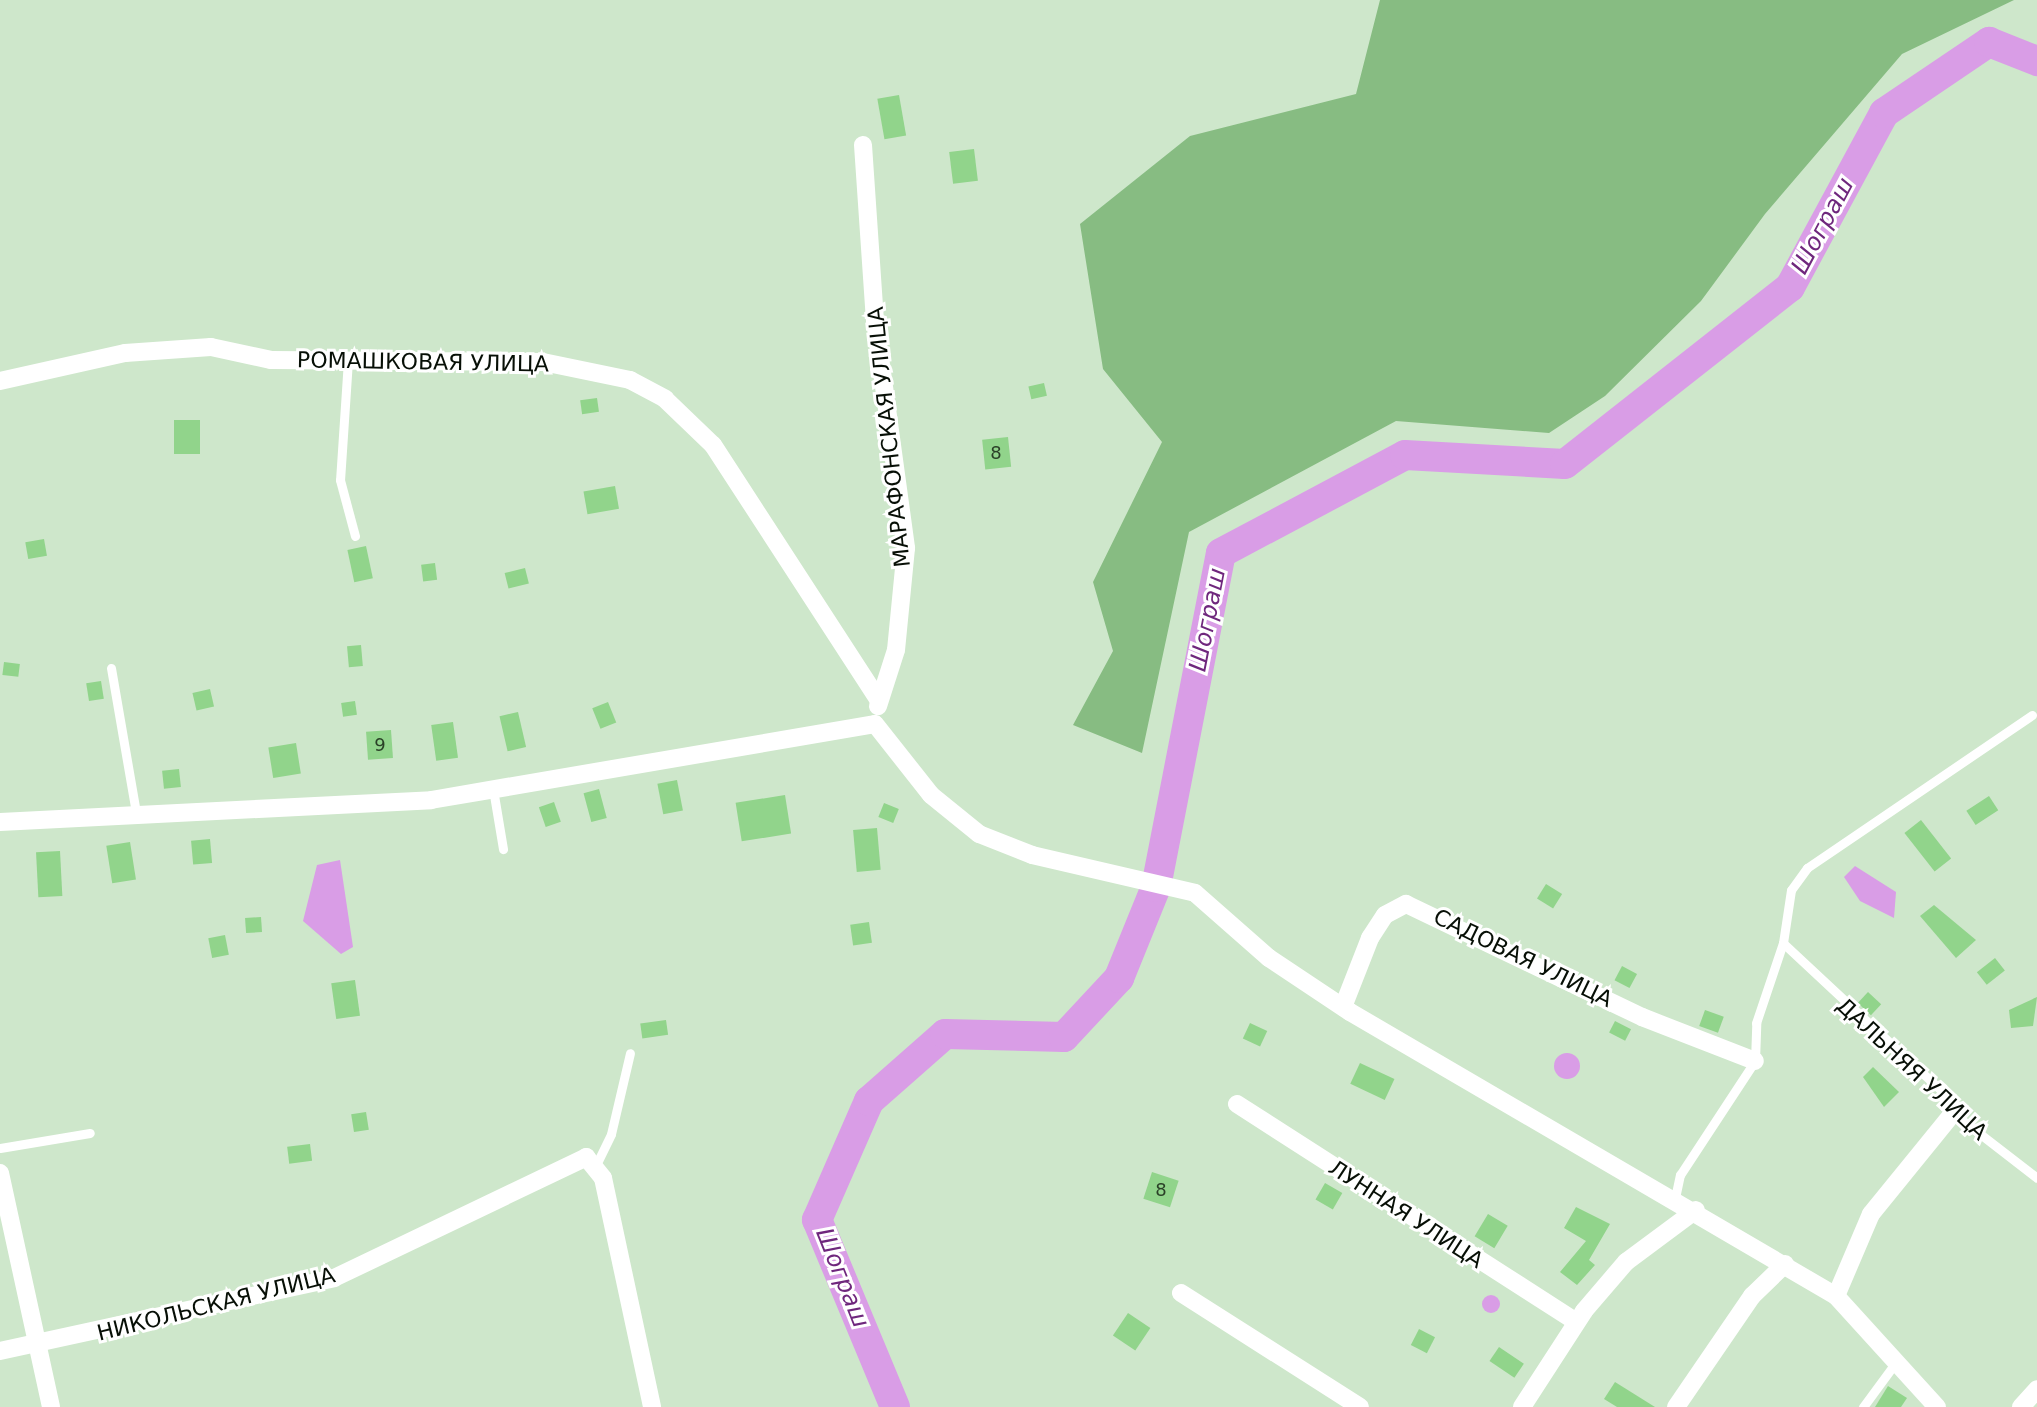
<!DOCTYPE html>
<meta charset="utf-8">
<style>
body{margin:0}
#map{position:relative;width:2037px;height:1407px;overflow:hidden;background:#cee7cb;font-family:"DejaVu Sans",sans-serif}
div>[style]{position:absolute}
.green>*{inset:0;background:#87bc82}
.water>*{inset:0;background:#d99de6}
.round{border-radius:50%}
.river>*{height:30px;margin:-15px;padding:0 15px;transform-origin:15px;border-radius:15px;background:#d99de6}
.building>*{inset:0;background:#91d48b;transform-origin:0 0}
.lane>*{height:9px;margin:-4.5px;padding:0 4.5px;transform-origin:4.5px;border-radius:4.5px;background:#fff}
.street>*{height:18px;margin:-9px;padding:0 9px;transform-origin:9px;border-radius:9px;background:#fff}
span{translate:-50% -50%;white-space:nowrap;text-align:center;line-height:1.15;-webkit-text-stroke:6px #fff;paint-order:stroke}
.number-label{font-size:18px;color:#2a4027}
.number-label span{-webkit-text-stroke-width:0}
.street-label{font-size:22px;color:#070f06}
.water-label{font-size:24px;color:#6f277d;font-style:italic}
</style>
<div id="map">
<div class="green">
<i style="clip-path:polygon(1380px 0,2014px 0,1902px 54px,1765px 214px,1701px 301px,1605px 396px,1549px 433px,1396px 421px,1189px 532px,1142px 753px,1073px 725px,1113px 651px,1093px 582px,1162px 442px,1103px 369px,1080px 224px,1190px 136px,1356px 94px)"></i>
</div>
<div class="water">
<i style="clip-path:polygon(340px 860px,353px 947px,341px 954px,303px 921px,317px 865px)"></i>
<i style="clip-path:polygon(1855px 866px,1896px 892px,1894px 918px,1860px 901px,1844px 877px)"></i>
<i class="round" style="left:1554px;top:1053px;width:26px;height:26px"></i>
<i class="round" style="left:1482px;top:1295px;width:18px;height:18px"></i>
</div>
<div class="river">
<i style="left:895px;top:1407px;width:203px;rotate:-112.6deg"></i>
<i style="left:817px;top:1220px;width:130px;rotate:-66.4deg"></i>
<i style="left:869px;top:1101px;width:101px;rotate:-41.4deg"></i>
<i style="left:945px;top:1034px;width:119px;rotate:1.4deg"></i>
<i style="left:1064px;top:1037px;width:81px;rotate:-47deg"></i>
<i style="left:1119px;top:978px;width:98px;rotate:-67.9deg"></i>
<i style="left:1156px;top:887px;width:340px;rotate:-79deg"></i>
<i style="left:1221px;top:553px;width:208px;rotate:-28deg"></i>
<i style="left:1405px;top:455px;width:160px;rotate:3.2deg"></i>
<i style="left:1565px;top:464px;width:286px;rotate:-38.2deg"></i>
<i style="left:1790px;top:287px;width:198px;rotate:-61.6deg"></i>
<i style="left:1884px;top:113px;width:127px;rotate:-34.1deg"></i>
<i style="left:1989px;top:42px;width:52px;rotate:21.6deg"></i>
</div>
<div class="building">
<i style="left:899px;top:95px;width:41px;height:22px;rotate:80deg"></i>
<i style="left:974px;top:149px;width:32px;height:25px;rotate:83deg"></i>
<i style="left:1044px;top:383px;width:13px;height:16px;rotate:77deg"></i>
<i style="left:597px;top:398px;width:14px;height:17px;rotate:82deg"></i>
<i style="left:174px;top:420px;width:26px;height:34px"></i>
<i style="left:1008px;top:437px;width:30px;height:26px;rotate:84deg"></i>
<i style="left:615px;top:486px;width:23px;height:32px;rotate:80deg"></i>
<i style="left:44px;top:539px;width:17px;height:19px;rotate:80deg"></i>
<i style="left:366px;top:546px;width:33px;height:19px;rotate:78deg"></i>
<i style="left:435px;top:563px;width:17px;height:14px;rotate:83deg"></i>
<i style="left:525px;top:568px;width:16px;height:21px;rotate:76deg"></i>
<i style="left:361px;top:645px;width:21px;height:14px;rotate:85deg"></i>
<i style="left:4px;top:662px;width:16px;height:13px;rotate:7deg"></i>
<i style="left:101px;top:681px;width:18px;height:15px;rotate:81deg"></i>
<i style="left:210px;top:689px;width:18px;height:18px;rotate:77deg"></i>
<i style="left:355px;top:701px;width:14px;height:14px;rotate:82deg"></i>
<i style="left:608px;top:702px;width:22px;height:17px;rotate:68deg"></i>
<i style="left:518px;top:712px;width:36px;height:19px;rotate:77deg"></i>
<i style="left:453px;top:722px;width:36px;height:22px;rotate:82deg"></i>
<i style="left:391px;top:730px;width:28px;height:25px;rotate:86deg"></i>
<i style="left:296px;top:743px;width:31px;height:28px;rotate:81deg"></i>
<i style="left:179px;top:769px;width:18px;height:17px;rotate:84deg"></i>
<i style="left:677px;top:780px;width:31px;height:20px;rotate:79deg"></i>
<i style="left:599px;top:789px;width:30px;height:16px;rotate:75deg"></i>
<i style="left:785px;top:795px;width:39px;height:50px;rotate:81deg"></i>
<i style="left:1989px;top:796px;width:17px;height:27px;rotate:57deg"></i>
<i style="left:554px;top:802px;width:21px;height:16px;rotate:71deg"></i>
<i style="left:884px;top:803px;width:16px;height:15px;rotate:22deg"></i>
<i style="left:1921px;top:820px;width:49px;height:21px;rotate:52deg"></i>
<i style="left:877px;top:828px;width:42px;height:24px;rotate:85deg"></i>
<i style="left:210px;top:839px;width:24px;height:19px;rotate:85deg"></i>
<i style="left:130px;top:842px;width:38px;height:24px;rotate:81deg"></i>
<i style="left:60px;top:851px;width:45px;height:24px;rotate:87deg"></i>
<i style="left:1546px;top:884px;width:19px;height:17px;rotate:32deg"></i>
<i style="clip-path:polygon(1934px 905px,1976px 940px,1956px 958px,1920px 916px)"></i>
<i style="left:261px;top:917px;width:15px;height:16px;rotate:86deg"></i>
<i style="left:869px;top:922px;width:21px;height:19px;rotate:82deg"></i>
<i style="left:225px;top:935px;width:20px;height:17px;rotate:79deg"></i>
<i style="left:1995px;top:958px;width:16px;height:23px;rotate:52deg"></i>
<i style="left:1622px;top:966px;width:17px;height:16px;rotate:28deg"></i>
<i style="left:355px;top:980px;width:36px;height:24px;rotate:82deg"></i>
<i style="left:1868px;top:992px;width:18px;height:15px;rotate:43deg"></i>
<i style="clip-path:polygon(2037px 997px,2033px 1026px,2011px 1028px,2009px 1010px)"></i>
<i style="left:1705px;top:1010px;width:20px;height:17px;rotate:20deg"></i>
<i style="left:666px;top:1020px;width:15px;height:26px;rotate:82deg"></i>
<i style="left:1615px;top:1021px;width:18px;height:13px;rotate:27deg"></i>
<i style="left:1250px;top:1023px;width:19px;height:17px;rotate:25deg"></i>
<i style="left:1360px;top:1063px;width:38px;height:23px;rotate:25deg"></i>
<i style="clip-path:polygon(1873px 1067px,1899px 1092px,1884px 1107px,1863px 1077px)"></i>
<i style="left:366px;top:1112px;width:18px;height:15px;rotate:81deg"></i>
<i style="left:310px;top:1144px;width:17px;height:23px;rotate:83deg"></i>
<i style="left:1152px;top:1172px;width:28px;height:28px;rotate:18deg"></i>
<i style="left:1325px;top:1183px;width:20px;height:19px;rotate:30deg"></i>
<i style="clip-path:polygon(1576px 1207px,1610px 1224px,1589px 1260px,1595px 1265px,1577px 1285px,1560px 1272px,1586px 1241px,1564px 1228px)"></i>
<i style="left:1488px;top:1214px;width:23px;height:26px;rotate:31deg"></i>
<i style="left:1128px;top:1313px;width:27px;height:27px;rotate:34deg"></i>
<i style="left:1419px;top:1329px;width:18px;height:18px;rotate:27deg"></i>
<i style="left:1499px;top:1347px;width:30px;height:17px;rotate:34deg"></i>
<i style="clip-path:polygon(1615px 1382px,1655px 1407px,1617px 1407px,1604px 1399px)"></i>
<i style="clip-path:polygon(1888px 1386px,1907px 1398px,1901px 1407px,1875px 1407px)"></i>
</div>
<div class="lane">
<i style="left:348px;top:360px;width:120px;rotate:93.8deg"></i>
<i style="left:340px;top:480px;width:58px;rotate:75deg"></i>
<i style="left:111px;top:668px;width:147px;rotate:80.2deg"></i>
<i style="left:2032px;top:715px;width:272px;rotate:145.8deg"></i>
<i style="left:1807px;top:868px;width:27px;rotate:126deg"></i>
<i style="left:1791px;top:890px;width:54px;rotate:98.6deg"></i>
<i style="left:1783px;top:943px;width:220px;rotate:43deg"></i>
<i style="left:1944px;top:1093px;width:22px;rotate:66deg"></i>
<i style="left:1953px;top:1113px;width:106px;rotate:37.7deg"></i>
<i style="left:493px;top:789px;width:61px;rotate:80.5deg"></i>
<i style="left:0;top:1148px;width:91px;rotate:-9.5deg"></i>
<i style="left:596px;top:1165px;width:34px;rotate:-64deg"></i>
<i style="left:611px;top:1134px;width:83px;rotate:-76.8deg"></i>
<i style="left:1675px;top:1198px;width:24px;rotate:-78deg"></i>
<i style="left:1680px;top:1175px;width:136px;rotate:-56.7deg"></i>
<i style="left:1755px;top:1061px;width:38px;rotate:-88deg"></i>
<i style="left:1756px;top:1023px;width:84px;rotate:-71.4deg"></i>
<i style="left:1863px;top:1407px;width:56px;rotate:-53.7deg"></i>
</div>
<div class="street">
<i style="left:863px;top:145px;width:176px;rotate:86.1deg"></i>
<i style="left:875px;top:321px;width:229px;rotate:82.2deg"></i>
<i style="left:906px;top:548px;width:102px;rotate:95.6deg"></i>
<i style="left:896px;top:650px;width:59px;rotate:107.8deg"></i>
<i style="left:0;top:381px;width:128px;rotate:-12.6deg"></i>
<i style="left:125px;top:353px;width:86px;rotate:-4deg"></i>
<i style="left:211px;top:347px;width:61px;rotate:12.2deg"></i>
<i style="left:271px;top:360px;width:272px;rotate:0.4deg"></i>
<i style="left:543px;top:362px;width:89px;rotate:11.7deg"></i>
<i style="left:630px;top:380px;width:40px;rotate:28deg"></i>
<i style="left:665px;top:399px;width:66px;rotate:43.8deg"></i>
<i style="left:713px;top:445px;width:305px;rotate:57deg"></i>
<i style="left:0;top:822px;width:432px;rotate:-2.9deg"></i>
<i style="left:431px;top:800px;width:450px;rotate:-9.7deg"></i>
<i style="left:875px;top:724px;width:90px;rotate:51.7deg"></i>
<i style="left:931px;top:795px;width:62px;rotate:39.1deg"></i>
<i style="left:979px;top:834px;width:57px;rotate:21.6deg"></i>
<i style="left:1032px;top:855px;width:167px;rotate:13.1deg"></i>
<i style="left:1195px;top:893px;width:98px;rotate:41.3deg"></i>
<i style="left:1269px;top:958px;width:97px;rotate:33.7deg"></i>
<i style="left:1350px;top:1012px;width:563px;rotate:30.3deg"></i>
<i style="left:1836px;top:1296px;width:150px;rotate:47.7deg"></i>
<i style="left:1343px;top:1007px;width:74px;rotate:-68.6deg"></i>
<i style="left:1370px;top:938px;width:27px;rotate:-57deg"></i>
<i style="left:1385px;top:915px;width:24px;rotate:-28deg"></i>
<i style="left:1406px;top:904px;width:262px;rotate:25.6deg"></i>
<i style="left:1642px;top:1017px;width:121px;rotate:21.3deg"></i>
<i style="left:1237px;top:1104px;width:403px;rotate:32.7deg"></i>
<i style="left:0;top:1173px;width:239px;rotate:77.7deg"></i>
<i style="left:1181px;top:1293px;width:212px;rotate:32.5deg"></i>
<i style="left:1836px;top:1296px;width:89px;rotate:-66.9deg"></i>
<i style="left:1871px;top:1214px;width:130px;rotate:-50.9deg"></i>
<i style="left:0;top:1351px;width:342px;rotate:-12.3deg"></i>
<i style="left:334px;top:1278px;width:280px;rotate:-25.6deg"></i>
<i style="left:586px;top:1157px;width:27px;rotate:51deg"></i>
<i style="left:603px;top:1178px;width:234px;rotate:77.9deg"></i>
<i style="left:1522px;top:1407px;width:114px;rotate:-57.1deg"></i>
<i style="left:1584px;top:1311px;width:65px;rotate:-49.4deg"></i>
<i style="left:1626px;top:1262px;width:87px;rotate:-36.6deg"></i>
<i style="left:1676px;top:1407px;width:135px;rotate:-55.6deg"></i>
<i style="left:1752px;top:1296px;width:46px;rotate:-44.1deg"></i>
<i style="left:2021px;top:1407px;width:24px;rotate:-48deg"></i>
</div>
<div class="number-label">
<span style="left:996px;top:453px">8</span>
<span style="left:380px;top:745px">9</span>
<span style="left:1161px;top:1190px">8</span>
</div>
<div class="street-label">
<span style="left:423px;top:362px;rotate:1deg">РОМАШКОВАЯ УЛИЦА</span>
<span style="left:889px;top:437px;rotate:-96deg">МАРАФОНСКАЯ УЛИЦА</span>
<span style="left:1523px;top:958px;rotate:26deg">САДОВАЯ УЛИЦА</span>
<span style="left:1912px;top:1069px;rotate:43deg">ДАЛЬНЯЯ УЛИЦА</span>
<span style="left:1406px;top:1214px;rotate:33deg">ЛУННАЯ УЛИЦА</span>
<span style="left:216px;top:1304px;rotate:-14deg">НИКОЛЬСКАЯ УЛИЦА</span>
</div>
<div class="water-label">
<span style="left:1823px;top:226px;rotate:-62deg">Шограш</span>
<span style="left:1208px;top:620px;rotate:-79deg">Шограш</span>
<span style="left:842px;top:1278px;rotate:68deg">Шограш</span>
</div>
</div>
